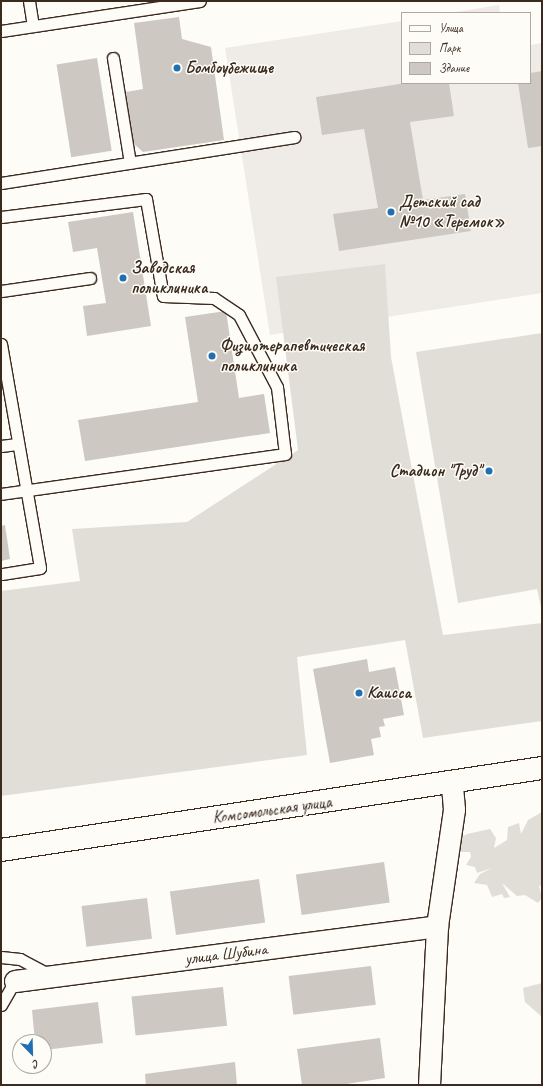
<!DOCTYPE html>
<meta charset="utf-8">
<style>
body{margin:0}
#map{position:relative;width:543px;height:1086px;overflow:hidden;background:#fdfcf7;font-family:Caveat,sans-serif}
div>[style]{position:absolute}
.built>*{inset:0;background:#efece7}
.green>*{inset:0;background:#e1ded7}
.building>*{inset:0;background:#cdc8c2;transform-origin:0 0}
.roads{filter:drop-shadow(1px 0 #3b2a1e) drop-shadow(-1px 0 #3b2a1e) drop-shadow(0 1px #3b2a1e) drop-shadow(0 -1px #3b2a1e)}
.service>*{height:11px;margin:-5.5px;padding:0 5.5px;transform-origin:5.5px;border-radius:5.5px;background:#fdfcf7}
.minor>*{height:21px;margin:-10.5px;padding:0 10.5px;transform-origin:10.5px;border-radius:10.5px;background:#fdfcf7}
.tertiary>*{height:22px;margin:-11px;padding:0 11px;transform-origin:11px;border-radius:11px;background:#fdfcf7}
.dots>*{width:11px;height:11px;translate:-50% -50%;box-sizing:border-box;border:2px solid #fdfcf7;border-radius:50%}
span{translate:-50% -50%;white-space:nowrap;text-align:center;line-height:1.15;-webkit-text-stroke:3px #fdfcf7;paint-order:stroke}
.poi-label{font-size:17px;color:#3b2a1e;font-weight:700}
.left{translate:0 -50%;text-align:left}
.right{translate:-100% -50%;text-align:right}
.street-label{font-size:17px;color:#3b2a1e}
.frame{position:absolute;inset:0;border:2px solid #3b2a1e;pointer-events:none}
.legend{position:absolute;left:401px;top:12px;width:130px;height:72px;box-sizing:border-box;background:#fdfcf7;border:1px solid #afa8a0;margin:0;padding:5px 7px;list-style:none;font-size:12px;color:#3b2a1e}
.legend li{display:flex;align-items:center;gap:8px;height:20px}
.legend b{width:20px;border:1px solid #afa8a0}
.north{position:absolute;left:12px;top:1034px;width:40px;height:40px;box-sizing:border-box;background:#fdfcf7;border:1px solid #afa8a0;border-radius:50%;rotate:157deg;font-size:11px;font-weight:700;line-height:16px;text-align:center;color:#3b2a1e}
.north::after{content:'';display:block;margin:auto;width:14px;height:18px;background:#1f6fb2;clip-path:polygon(50% 0,100% 100%,50% 72%,0 100%)}
</style>
<div id="map">
<div class="built">
<i style="clip-path:polygon(499px 5px,500px 13px,450px 13px)"></i>
<i style="clip-path:polygon(402px 21px,402px 83px,530px 83px,530px 45px,542px 43px,542px 293px,270px 335px,225px 48px)"></i>
</div>
<div class="green">
<i style="clip-path:polygon(385px 264px,391px 357px,443px 635px,542px 623px,542px 721px,423px 738px,405px 640px,297px 657px,307px 755px,1px 796px,1px 591px,80px 581px,72px 529px,187px 522px,298px 450px,276px 277px)"></i>
<i style="clip-path:polygon(542px 333px,542px 612px,537px 589px,458px 603px,416px 352px)"></i>
<i style="clip-path:polygon(542px 812px,542px 887px,539px 885px,542px 898px,538px 903px,525px 895px,517px 896px,502px 883px,510px 897px,504px 898px,502px 894px,492px 897px,487px 885px,474px 883px,480px 874px,492px 868px,477px 873px,475px 867px,466px 865px,471px 857px,470px 852px,454px 852px,457px 840px,467px 834px,490px 829px,496px 838px,494px 848px,507px 840px,508px 827px,519px 823px,521px 834px,528px 820px)"></i>
<i style="clip-path:polygon(542px 983px,542px 1017px,525px 1002px,523px 988px)"></i>
</div>
<div class="building">
<i style="clip-path:polygon(179px 17px,182px 39px,211px 47px,224px 140px,143px 152px,133px 143px,126px 92px,143px 89px,134px 23px)"></i>
<i style="left:97px;top:58px;width:94px;height:41px;rotate:81deg"></i>
<i style="clip-path:polygon(542px 71px,542px 146px,528px 148px,518px 83px,530px 83px,530px 73px)"></i>
<i style="clip-path:polygon(406px 83px,449px 83px,454px 116px,410px 122px,423px 200px,465px 194px,471px 231px,339px 251px,333px 214px,378px 208px,364px 129px,322px 135px,316px 97px)"></i>
<i style="clip-path:polygon(133px 212px,151px 326px,87px 336px,83px 306px,106px 303px,97px 248px,73px 252px,68px 222px)"></i>
<i style="clip-path:polygon(226px 311px,239px 398px,264px 394px,270px 433px,85px 461px,78px 420px,198px 402px,185px 317px)"></i>
<i style="clip-path:polygon(5px 525px,10px 559px,1px 561px,1px 526px)"></i>
<i style="clip-path:polygon(367px 659px,369px 672px,395px 667px,404px 715px,383px 719px,385px 726px,379px 727px,381px 737px,371px 739px,374px 755px,330px 763px,313px 669px)"></i>
<i style="left:384px;top:862px;width:41px;height:89px;rotate:82deg"></i>
<i style="left:259px;top:879px;width:44px;height:90px;rotate:82deg"></i>
<i style="left:147px;top:898px;width:41px;height:66px;rotate:83deg"></i>
<i style="left:371px;top:966px;width:39px;height:83px;rotate:83deg"></i>
<i style="left:223px;top:987px;width:39px;height:92px;rotate:84deg"></i>
<i style="clip-path:polygon(98px 1002px,103px 1043px,44px 1050px,44px 1042px,35px 1042px,32px 1010px)"></i>
<i style="clip-path:polygon(380px 1038px,385px 1078px,340px 1085px,302px 1085px,297px 1049px)"></i>
<i style="clip-path:polygon(235px 1062px,237px 1085px,146px 1085px,145px 1074px)"></i>
</div>
<div class="roads">
<div class="service">
<i style="left:29px;top:1px;width:25px;rotate:81deg"></i>
<i style="left:1px;top:31px;width:201px;rotate:-8.6deg"></i>
<i style="left:113px;top:58px;width:106px;rotate:80.8deg"></i>
<i style="left:1px;top:183px;width:297px;rotate:-8.9deg"></i>
<i style="left:1px;top:217px;width:146px;rotate:-7.1deg"></i>
<i style="left:146px;top:199px;width:98px;rotate:80.1deg"></i>
<i style="left:163px;top:296px;width:51px;rotate:2.2deg"></i>
<i style="left:214px;top:298px;width:30px;rotate:34deg"></i>
<i style="left:239px;top:315px;width:81px;rotate:62.2deg"></i>
<i style="left:277px;top:387px;width:67px;rotate:83.2deg"></i>
<i style="left:285px;top:454px;width:287px;rotate:172deg"></i>
<i style="left:1px;top:291px;width:90px;rotate:-8.3deg"></i>
<i style="left:1px;top:344px;width:227px;rotate:80.1deg"></i>
<i style="left:40px;top:568px;width:39px;rotate:171deg"></i>
<i style="left:1px;top:446px;width:16px;rotate:-7deg"></i>
<i style="left:1px;top:957px;width:19px;rotate:6deg"></i>
<i style="left:20px;top:959px;width:32px;rotate:28deg"></i>
<i style="left:1px;top:1005px;width:28px;rotate:-60deg"></i>
</div>
<div class="minor">
<i style="left:15px;top:981px;width:426px;rotate:-7.4deg"></i>
<i style="left:429px;top:1085px;width:159px;rotate:-87.1deg"></i>
<i style="left:437px;top:926px;width:118px;rotate:-81.7deg"></i>
<i style="left:454px;top:809px;width:25px;rotate:-95deg"></i>
</div>
<div class="tertiary">
<i style="left:1px;top:850px;width:547px;rotate:-8.62deg"></i>
</div>
</div>
<div class="dots">
<i style="left:177px;top:68px;background:#1f6fb2"></i>
<i style="left:391px;top:212px;background:#1f6fb2"></i>
<i style="left:123px;top:278px;background:#1f6fb2"></i>
<i style="left:212px;top:356px;background:#1f6fb2"></i>
<i style="left:489px;top:471px;background:#1f6fb2"></i>
<i style="left:359px;top:693px;background:#1f6fb2"></i>
</div>
<div class="poi-label">
<span class="left" style="left:185px;top:68px">Бомбоубежище</span>
<span class="left" style="left:399px;top:212px">Детский сад<br>№10 «Теремок»</span>
<span class="left" style="left:131px;top:278px">Заводская<br>поликлиника</span>
<span class="left" style="left:220px;top:356px">Физиотерапевтическая<br>поликлиника</span>
<span class="right" style="left:481px;top:471px">Стадион "Труд"</span>
<span class="left" style="left:367px;top:693px">Каисса</span>
</div>
<div class="street-label">
<span style="left:272px;top:810px;rotate:-8deg">Комсомольская улица</span>
<span style="left:226px;top:954px;rotate:-7deg">улица Шубина</span>
</div>
<div class="frame"></div>
<ul class="legend">
<li><b style="height:5px;background:#fdfcf7"></b>Улица</li>
<li><b style="height:11px;background:#e1ded7"></b>Парк</li>
<li><b style="height:11px;background:#cdc8c2"></b>Здание</li>
</ul>
<div class="north">С</div>
</div>
